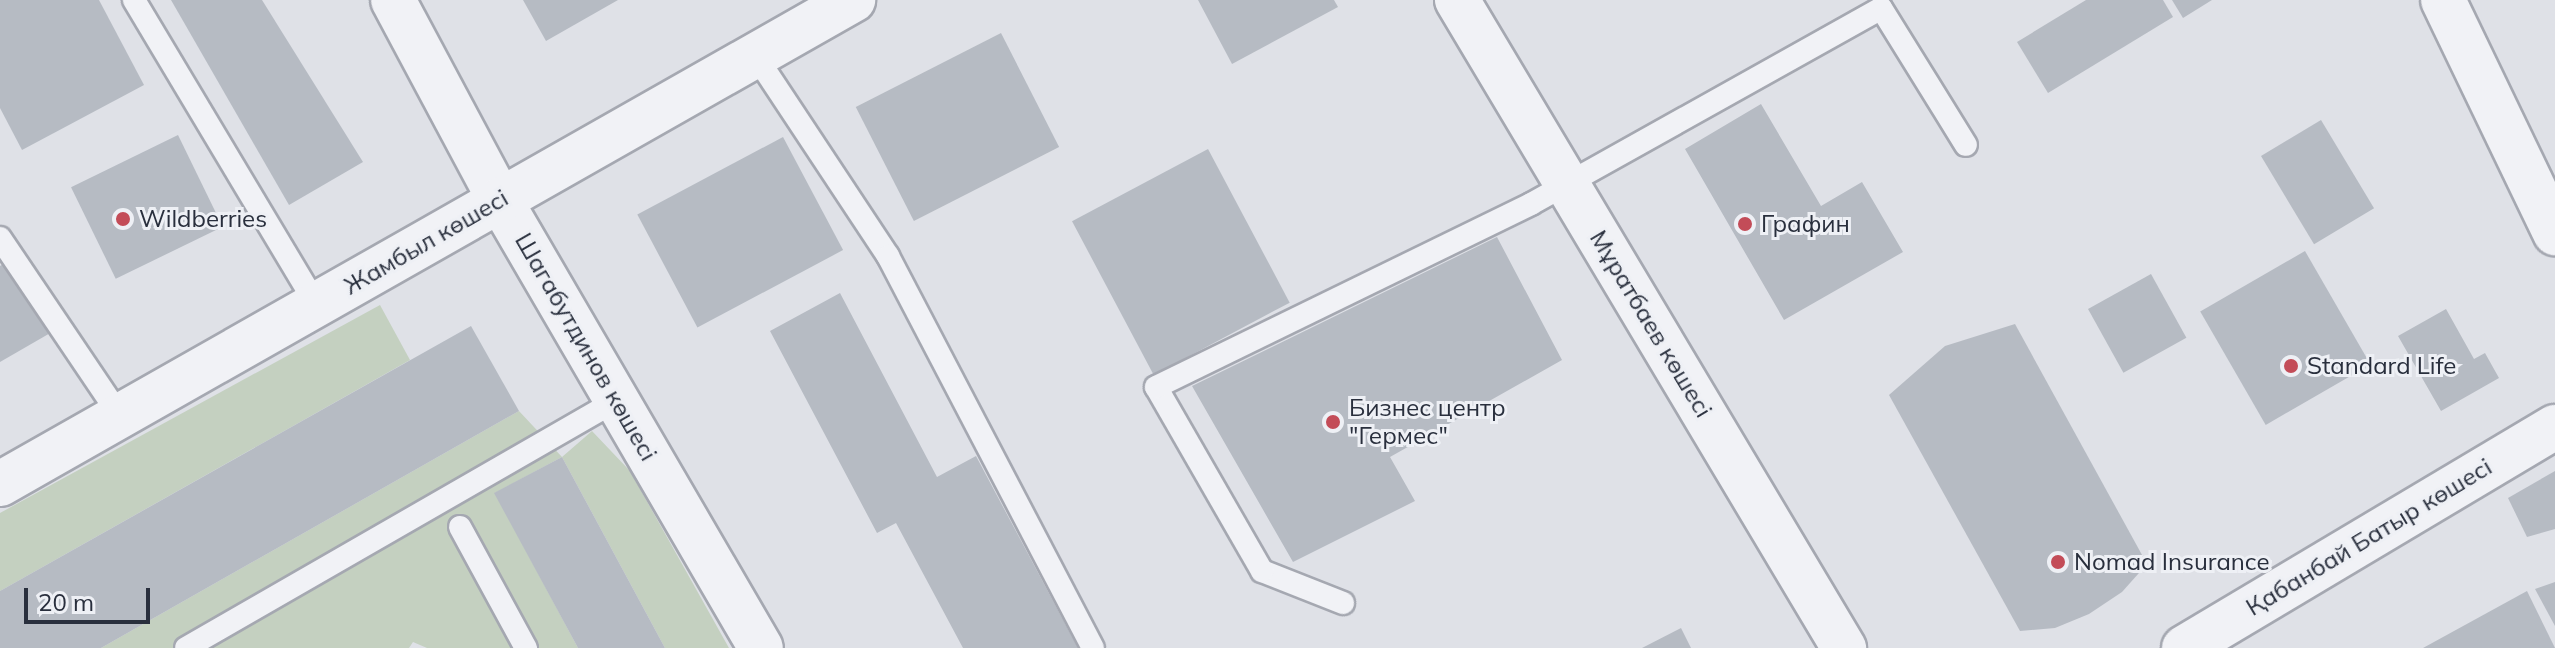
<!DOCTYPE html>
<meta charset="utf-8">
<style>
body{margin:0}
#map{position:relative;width:2555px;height:648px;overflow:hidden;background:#dfe1e7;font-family:Mulish,sans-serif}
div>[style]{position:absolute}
.green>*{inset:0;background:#c4d0c0}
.building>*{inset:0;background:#b6bbc3;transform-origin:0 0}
.roads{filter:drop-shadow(2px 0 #a5a8b1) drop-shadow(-2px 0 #a5a8b1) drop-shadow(0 2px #a5a8b1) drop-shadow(0 -2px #a5a8b1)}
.service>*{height:22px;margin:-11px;padding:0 11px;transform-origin:11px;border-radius:11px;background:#f1f2f6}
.minor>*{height:44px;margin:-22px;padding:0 22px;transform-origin:22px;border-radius:22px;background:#f1f2f6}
.tertiary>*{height:44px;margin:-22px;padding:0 22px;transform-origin:22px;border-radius:22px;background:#f1f2f6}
.dots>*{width:22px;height:22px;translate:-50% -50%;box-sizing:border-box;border:4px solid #eef0f5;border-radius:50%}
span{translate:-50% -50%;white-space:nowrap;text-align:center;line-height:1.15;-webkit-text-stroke:6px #eef0f5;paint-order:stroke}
.poi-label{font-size:24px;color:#292f3d}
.left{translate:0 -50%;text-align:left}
.street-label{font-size:24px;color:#292f3d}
.scale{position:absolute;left:24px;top:588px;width:126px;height:36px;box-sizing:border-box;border:4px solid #292f3d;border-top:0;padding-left:10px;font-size:24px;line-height:28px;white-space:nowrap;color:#292f3d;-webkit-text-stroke:6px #eef0f5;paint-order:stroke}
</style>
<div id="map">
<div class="green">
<i style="clip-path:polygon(380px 305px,410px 360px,0 591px,0 513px)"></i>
<i style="clip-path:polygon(519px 411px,562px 457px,592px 431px,630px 471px,729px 648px,665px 648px,562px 457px,495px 493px,578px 648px,427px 648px,413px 642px,409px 648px,101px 648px)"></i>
</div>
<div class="building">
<i style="clip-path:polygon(0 0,99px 0,144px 85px,22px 150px,0 108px)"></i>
<i style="clip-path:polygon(171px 0,262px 0,363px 162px,289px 205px)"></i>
<i style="clip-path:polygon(523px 0,618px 0,546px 41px)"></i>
<i style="clip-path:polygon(1198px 0,1334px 0,1338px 7px,1232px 64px)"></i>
<i style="clip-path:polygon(2086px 0,2163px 0,2173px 17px,2048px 93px,2017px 42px)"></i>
<i style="clip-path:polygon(2172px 0,2212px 0,2183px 18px)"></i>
<i style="left:1001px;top:33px;width:128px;height:163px;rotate:63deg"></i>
<i style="clip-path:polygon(1761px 104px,1821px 206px,1862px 182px,1903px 252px,1784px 320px,1685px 149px)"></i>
<i style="left:2321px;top:120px;width:103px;height:70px;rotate:59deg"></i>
<i style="left:178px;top:135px;width:102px;height:119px;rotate:64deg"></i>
<i style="left:783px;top:137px;width:128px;height:165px;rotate:62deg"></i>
<i style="left:1208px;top:149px;width:174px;height:154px;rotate:62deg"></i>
<i style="clip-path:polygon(1497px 237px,1562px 360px,1390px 457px,1415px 501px,1293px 562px,1192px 386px)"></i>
<i style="left:2305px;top:251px;width:131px;height:121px;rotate:60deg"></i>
<i style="clip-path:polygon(10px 260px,52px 332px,0 362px,0 266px)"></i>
<i style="left:2151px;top:274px;width:73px;height:72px;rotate:61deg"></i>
<i style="clip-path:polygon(840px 293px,937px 477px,976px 456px,1078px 648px,963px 648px,896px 523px,877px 533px,770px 331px)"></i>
<i style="clip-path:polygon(2446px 309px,2474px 359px,2485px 353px,2499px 378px,2441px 411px,2398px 336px)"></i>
<i style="clip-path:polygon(2015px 324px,2147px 564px,2122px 592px,2089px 614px,2055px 628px,2020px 631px,1889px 395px,1945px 346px)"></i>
<i style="clip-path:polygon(471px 326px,519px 411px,101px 648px,0 648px,0 591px)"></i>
<i style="clip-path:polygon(562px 457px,665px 648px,578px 648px,494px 493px)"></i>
<i style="clip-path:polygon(2555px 471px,2555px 529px,2527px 537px,2508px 498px)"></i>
<i style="clip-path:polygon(2555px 582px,2555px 626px,2535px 589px)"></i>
<i style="clip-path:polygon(2527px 591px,2555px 648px,2423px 648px)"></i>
<i style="clip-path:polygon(1681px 628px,1691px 648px,1642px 648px)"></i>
</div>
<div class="roads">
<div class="service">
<i style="left:134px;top:0;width:354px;rotate:59.1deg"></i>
<i style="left:755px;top:55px;width:241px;rotate:56.5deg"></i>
<i style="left:888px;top:256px;width:442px;rotate:62.4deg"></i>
<i style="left:0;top:238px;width:215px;rotate:56deg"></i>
<i style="left:460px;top:527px;width:138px;rotate:61.4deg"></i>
<i style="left:1343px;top:603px;width:87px;rotate:-158.4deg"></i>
<i style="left:1262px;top:571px;width:212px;rotate:-119.9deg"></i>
<i style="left:1156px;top:387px;width:417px;rotate:-26deg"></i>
<i style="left:1531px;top:204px;width:401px;rotate:-29.2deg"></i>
<i style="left:1881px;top:8px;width:161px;rotate:58.2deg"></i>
<i style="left:186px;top:648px;width:497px;rotate:-29.9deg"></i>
</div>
<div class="minor">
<i style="left:393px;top:0;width:227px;rotate:61.9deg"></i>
<i style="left:500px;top:200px;width:518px;rotate:59.78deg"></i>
<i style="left:2443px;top:0;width:259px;rotate:64.3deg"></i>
<i style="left:2184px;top:648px;width:432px;rotate:-30.8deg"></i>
</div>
<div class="tertiary">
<i style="left:1457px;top:0;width:755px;rotate:59.15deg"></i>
<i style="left:0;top:484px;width:981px;rotate:-29.57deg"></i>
</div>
</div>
<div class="dots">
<i style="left:123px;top:219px;background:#c34c58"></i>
<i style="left:1745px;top:224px;background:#c34c58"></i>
<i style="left:2291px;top:366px;background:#c34c58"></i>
<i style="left:1333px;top:422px;background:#c34c58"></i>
<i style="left:2058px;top:562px;background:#c34c58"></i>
</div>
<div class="poi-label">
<span class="left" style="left:139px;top:219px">Wildberries</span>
<span class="left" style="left:1761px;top:224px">Графин</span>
<span class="left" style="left:2307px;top:366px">Standard Life</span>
<span class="left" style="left:1349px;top:422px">Бизнес центр<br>"Гермес"</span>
<span class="left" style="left:2074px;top:562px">Nomad Insurance</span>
</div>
<div class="street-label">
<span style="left:426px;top:242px;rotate:-30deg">Жамбыл көшесі</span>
<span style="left:1651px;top:324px;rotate:59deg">Мұратбаев көшесі</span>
<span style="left:586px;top:347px;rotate:60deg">Шагабутдинов көшесі</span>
<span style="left:2369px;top:537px;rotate:-31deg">Қабанбай Батыр көшесі</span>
</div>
<div class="scale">20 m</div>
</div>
